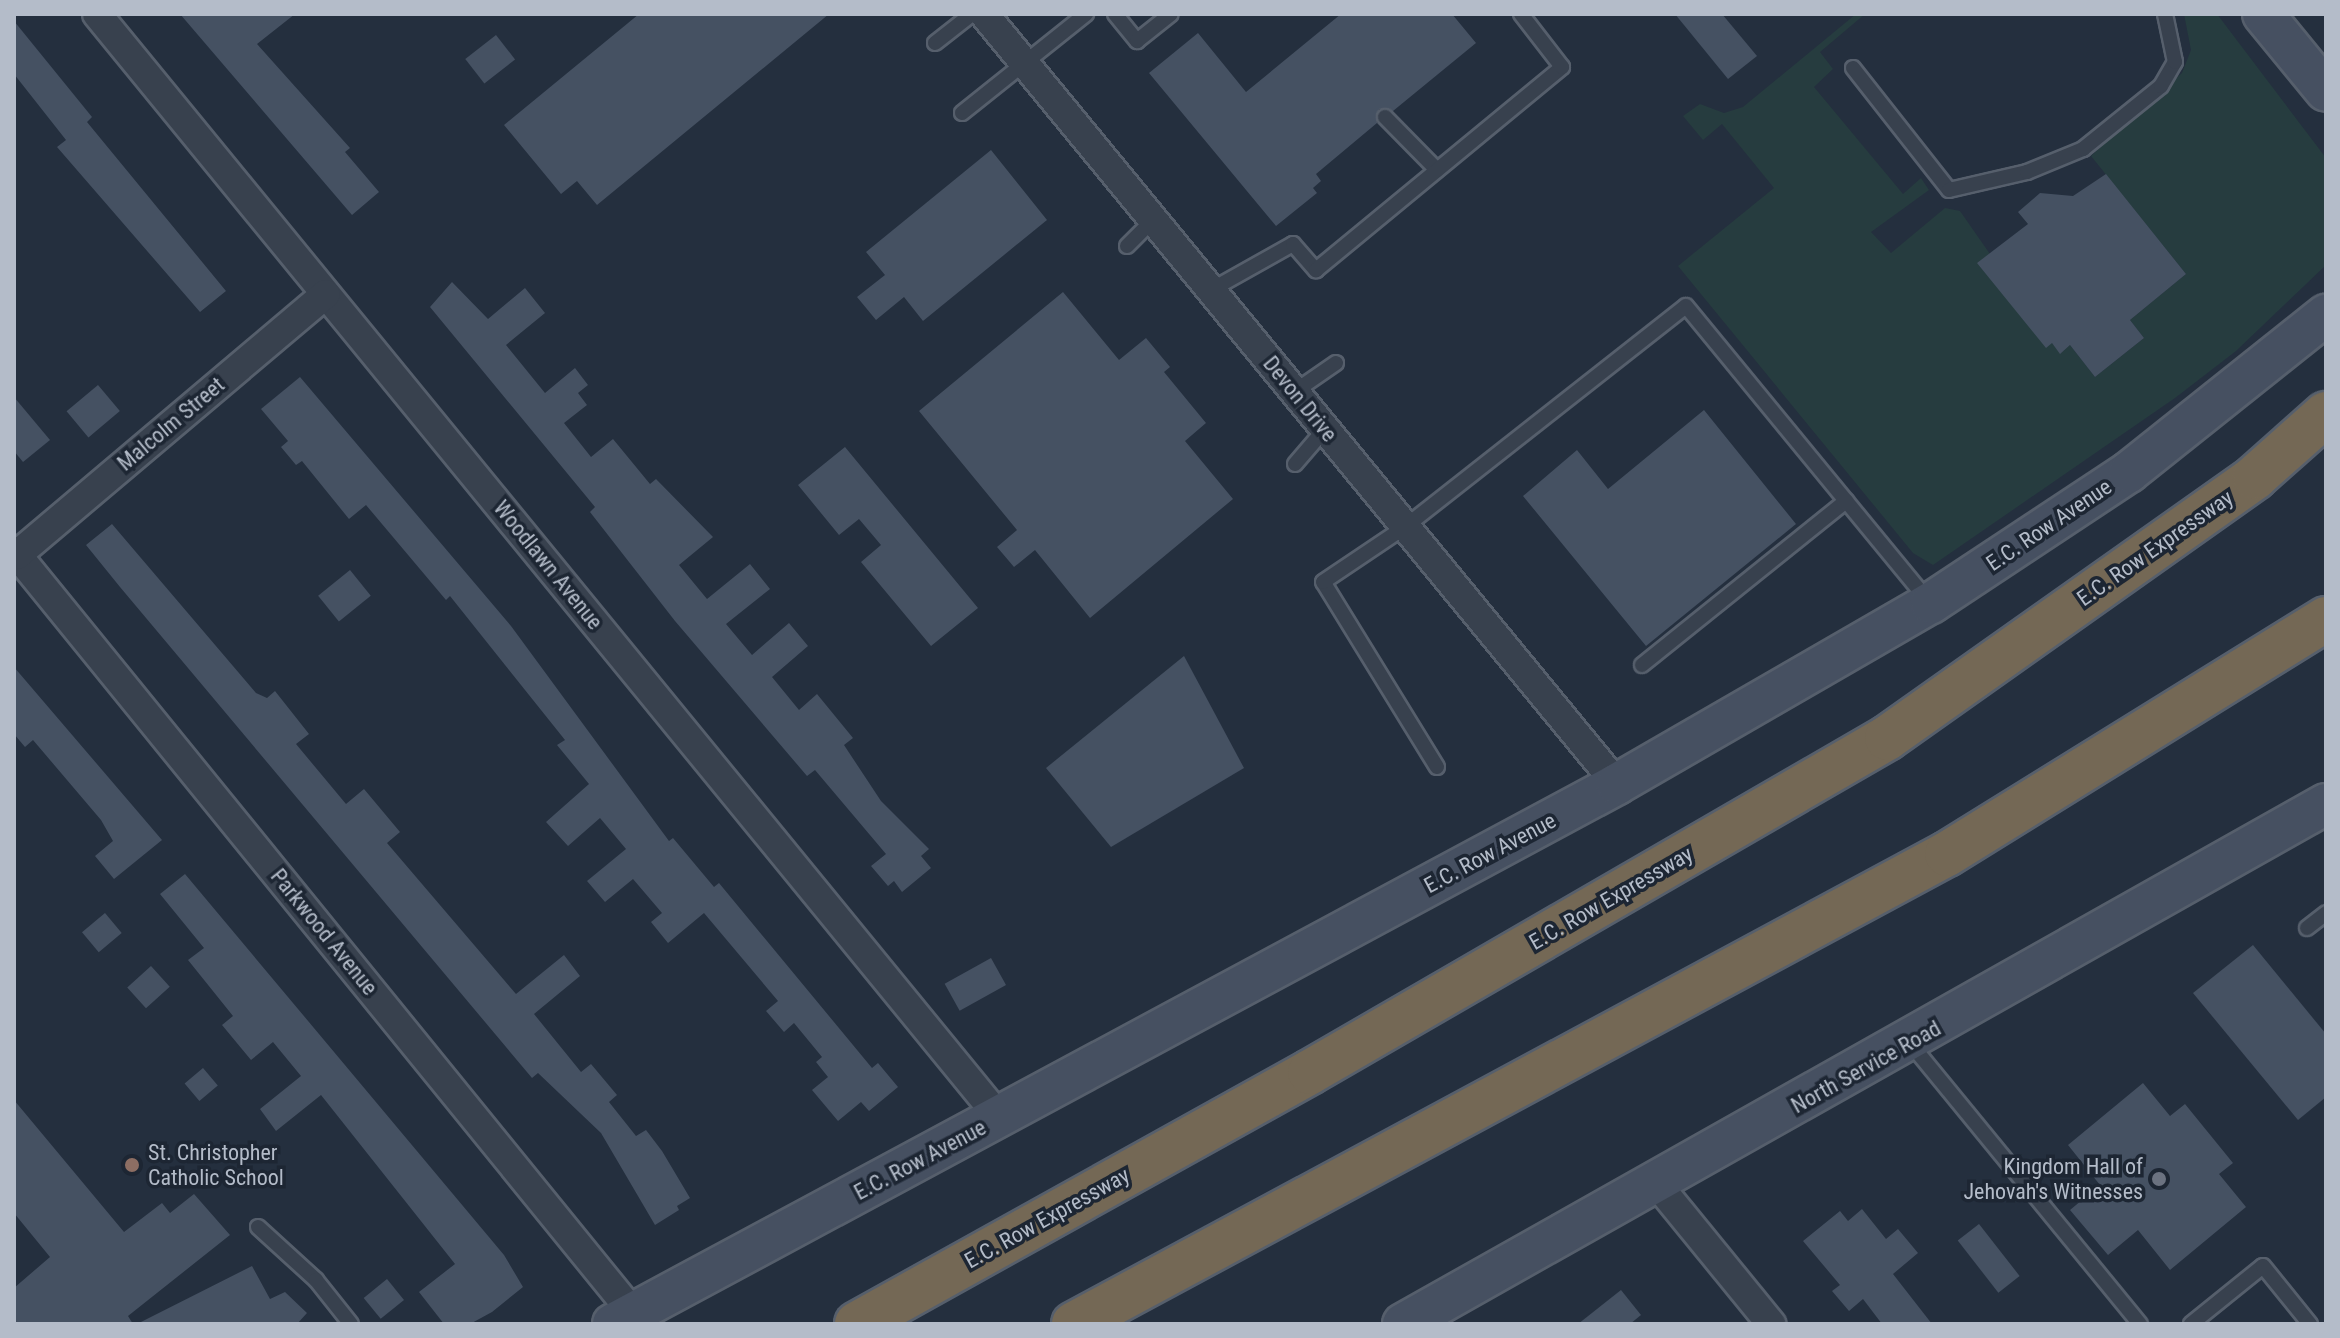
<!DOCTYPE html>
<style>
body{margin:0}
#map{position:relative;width:2340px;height:1338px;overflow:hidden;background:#242f3e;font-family:"Roboto Condensed",sans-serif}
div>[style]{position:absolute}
.green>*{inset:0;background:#263c3f}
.building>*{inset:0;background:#455162;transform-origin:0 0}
.roads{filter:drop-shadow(2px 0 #565f6c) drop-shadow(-2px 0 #565f6c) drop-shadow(0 2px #565f6c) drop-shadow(0 -2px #565f6c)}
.lane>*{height:14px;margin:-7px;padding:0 7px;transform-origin:7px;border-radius:7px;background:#38414e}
.street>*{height:28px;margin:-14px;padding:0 14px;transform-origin:14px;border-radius:14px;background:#38414e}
.secondary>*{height:40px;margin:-20px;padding:0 20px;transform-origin:20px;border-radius:20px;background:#465061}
.highway>*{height:44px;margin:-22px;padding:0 22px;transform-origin:22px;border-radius:22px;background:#746855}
.dots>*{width:22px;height:22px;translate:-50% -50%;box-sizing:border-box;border:4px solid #1d2633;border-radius:50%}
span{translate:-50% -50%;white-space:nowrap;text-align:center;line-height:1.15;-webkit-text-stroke:7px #1d2633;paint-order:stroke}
.street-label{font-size:22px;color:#b4bcc9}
.poi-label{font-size:22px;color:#b4bcc9}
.left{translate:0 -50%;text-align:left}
.right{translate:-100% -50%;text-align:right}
.frame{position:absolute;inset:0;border:16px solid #b4bcc9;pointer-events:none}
</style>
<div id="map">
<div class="green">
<i style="clip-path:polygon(1856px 14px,1865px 14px,1820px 52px,1833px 69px,1814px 87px,1903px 194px,1921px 178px,1929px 190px,1871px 232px,1891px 253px,1945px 208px,1960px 211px,2052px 343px,2061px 353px,2070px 345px,2095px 377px,2144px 338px,2130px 320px,2186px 274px,2091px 156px,2182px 73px,2191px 50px,2184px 14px,2217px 14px,2326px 158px,2326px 265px,2236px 351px,2175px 398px,1933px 565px,1913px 553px,1678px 266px,1774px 188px,1722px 124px,1703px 140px,1683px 116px,1700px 104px,1724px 113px,1743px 107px)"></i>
</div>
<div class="building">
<i style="clip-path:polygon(180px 14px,295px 14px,257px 44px,350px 148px,345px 152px,379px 192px,352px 215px)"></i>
<i style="clip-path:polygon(639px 14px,829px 14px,597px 205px,577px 181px,561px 194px,504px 125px)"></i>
<i style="clip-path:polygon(1341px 14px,1452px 14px,1476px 43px,1393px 111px,1379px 109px,1377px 123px,1316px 174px,1321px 181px,1313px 188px,1317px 193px,1276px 226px,1149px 73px,1198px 33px,1246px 92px)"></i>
<i style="clip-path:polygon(1675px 14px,1722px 14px,1757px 56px,1728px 79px)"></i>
<i style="clip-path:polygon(14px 21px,92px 117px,87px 122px,226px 291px,200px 312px,57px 147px,66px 140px,14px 74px)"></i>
<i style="left:496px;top:35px;width:31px;height:39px;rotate:52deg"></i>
<i style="clip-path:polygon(991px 150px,1047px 220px,923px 321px,904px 297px,876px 320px,857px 297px,885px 275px,866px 252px)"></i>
<i style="clip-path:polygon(2106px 174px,2186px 274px,2130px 320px,2144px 338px,2095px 377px,2070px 345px,2060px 354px,2052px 343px,2046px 348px,1977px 263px,2028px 224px,2018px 212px,2040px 193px,2073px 196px)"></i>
<i style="clip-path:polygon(452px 282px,488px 319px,525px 288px,545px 313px,506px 345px,545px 393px,575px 368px,588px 385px,578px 393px,587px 405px,564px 423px,591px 457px,613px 439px,650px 484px,656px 479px,713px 537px,679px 565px,707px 599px,750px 564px,770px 589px,726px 624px,752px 655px,789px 623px,808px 646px,772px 677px,799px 710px,817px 694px,853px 738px,844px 745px,881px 801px,929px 849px,921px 856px,931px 868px,902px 892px,894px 881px,888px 886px,871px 866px,886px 854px,815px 770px,807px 776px,675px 621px,590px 512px,595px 507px,430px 307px)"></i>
<i style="clip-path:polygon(1063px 292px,1119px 360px,1146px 338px,1170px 367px,1164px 372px,1206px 423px,1185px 441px,1233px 499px,1090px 618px,1035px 550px,1014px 567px,997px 547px,1017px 530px,919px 411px)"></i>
<i style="clip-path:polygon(300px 377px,511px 626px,669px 841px,673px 838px,714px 887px,719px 883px,872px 1068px,878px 1063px,898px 1087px,869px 1111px,861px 1102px,838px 1121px,812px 1090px,828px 1077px,816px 1062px,822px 1057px,794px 1023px,784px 1032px,766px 1011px,778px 1001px,704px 913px,668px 943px,651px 922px,662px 913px,633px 879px,605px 902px,587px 881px,626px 849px,600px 818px,568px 846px,546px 822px,589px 784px,557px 745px,565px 740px,450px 596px,446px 600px,366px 505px,349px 519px,302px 461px,296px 465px,281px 447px,288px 441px,261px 409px)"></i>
<i style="left:98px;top:385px;width:34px;height:41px;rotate:50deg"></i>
<i style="clip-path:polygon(14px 397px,50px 440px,23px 462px,14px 451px)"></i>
<i style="clip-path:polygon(1704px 410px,1796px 524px,1646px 646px,1523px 496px,1577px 450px,1608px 489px)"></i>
<i style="clip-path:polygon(845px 447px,978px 608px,931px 646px,861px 562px,881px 545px,859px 519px,839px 535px,798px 485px)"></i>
<i style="clip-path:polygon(112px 524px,256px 693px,267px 698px,275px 691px,309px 734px,296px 744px,346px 804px,364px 789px,400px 832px,387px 843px,516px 994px,564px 955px,580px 976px,534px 1014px,581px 1072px,591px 1064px,617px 1095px,609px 1102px,636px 1136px,646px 1130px,662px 1151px,690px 1198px,677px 1206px,679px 1210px,655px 1225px,601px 1133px,538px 1073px,532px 1078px,120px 587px,86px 545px)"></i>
<i style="left:350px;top:570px;width:33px;height:41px;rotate:51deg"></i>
<i style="clip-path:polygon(1184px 656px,1244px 768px,1111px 847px,1046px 768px)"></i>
<i style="clip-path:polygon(14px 667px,162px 840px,114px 879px,95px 856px,113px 841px,101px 820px,33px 740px,25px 747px,14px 734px)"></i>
<i style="clip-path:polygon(185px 874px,504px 1255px,523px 1287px,492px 1312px,470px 1324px,444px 1324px,419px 1292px,455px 1264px,321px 1095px,276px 1131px,260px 1109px,301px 1076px,273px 1042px,251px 1060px,222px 1025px,233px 1016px,188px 960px,204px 948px,160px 894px)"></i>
<i style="left:105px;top:913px;width:26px;height:30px;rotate:50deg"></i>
<i style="clip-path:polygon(2253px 945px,2326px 1034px,2326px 1097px,2298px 1120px,2193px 993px)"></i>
<i style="left:991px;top:958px;width:31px;height:53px;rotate:61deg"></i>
<i style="left:151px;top:966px;width:28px;height:32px;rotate:48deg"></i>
<i style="left:203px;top:1068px;width:23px;height:24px;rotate:50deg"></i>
<i style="clip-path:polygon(2143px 1083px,2170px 1116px,2185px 1104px,2233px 1163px,2219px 1174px,2246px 1207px,2170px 1270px,2138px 1230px,2108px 1255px,2070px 1210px,2100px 1185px,2068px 1145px)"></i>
<i style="clip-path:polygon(14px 1100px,124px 1232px,162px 1203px,170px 1213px,194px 1194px,230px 1235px,128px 1316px,133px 1324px,14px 1324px,14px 1288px,50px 1257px,14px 1213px)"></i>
<i style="clip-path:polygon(1862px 1209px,1886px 1239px,1898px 1229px,1918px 1253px,1893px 1274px,1932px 1324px,1882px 1324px,1863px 1299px,1849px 1311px,1832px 1291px,1840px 1285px,1803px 1241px,1840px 1211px,1848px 1221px)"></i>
<i style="left:1979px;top:1224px;width:66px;height:27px;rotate:52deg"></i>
<i style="clip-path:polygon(252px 1266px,270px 1299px,285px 1292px,307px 1313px,297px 1324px,137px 1324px)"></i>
<i style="left:387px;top:1279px;width:27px;height:30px;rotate:51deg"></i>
<i style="clip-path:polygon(1621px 1290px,1641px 1315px,1630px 1324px,1578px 1324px)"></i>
</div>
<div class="roads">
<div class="lane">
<i style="left:1115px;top:14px;width:35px;rotate:51deg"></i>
<i style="left:1137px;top:41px;width:43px;rotate:-38.5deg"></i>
<i style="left:935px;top:43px;width:47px;rotate:-38.1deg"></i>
<i style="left:1853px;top:68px;width:155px;rotate:51.8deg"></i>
<i style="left:1949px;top:190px;width:80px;rotate:-13deg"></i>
<i style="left:2027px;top:172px;width:61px;rotate:-22.3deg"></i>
<i style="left:2083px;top:149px;width:100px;rotate:-38.9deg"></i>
<i style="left:2161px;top:86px;width:28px;rotate:-60deg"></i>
<i style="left:2175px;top:62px;width:49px;rotate:-101.8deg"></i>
<i style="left:962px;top:113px;width:159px;rotate:-38.6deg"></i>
<i style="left:1385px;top:117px;width:74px;rotate:45.5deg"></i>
<i style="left:1127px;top:246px;width:37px;rotate:-45deg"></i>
<i style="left:1211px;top:290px;width:94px;rotate:-29.3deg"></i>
<i style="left:1293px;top:244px;width:35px;rotate:49deg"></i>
<i style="left:1316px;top:270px;width:319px;rotate:-39.5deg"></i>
<i style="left:1562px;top:67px;width:67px;rotate:-127.7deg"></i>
<i style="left:1294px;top:392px;width:51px;rotate:-34.6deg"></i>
<i style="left:1295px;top:464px;width:46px;rotate:-49.4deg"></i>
<i style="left:1642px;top:665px;width:262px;rotate:-38.8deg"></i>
<i style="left:1437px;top:767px;width:217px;rotate:-121.6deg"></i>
<i style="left:1323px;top:582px;width:99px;rotate:-33.9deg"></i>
<i style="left:1405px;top:527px;width:357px;rotate:-38.2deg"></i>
<i style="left:1686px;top:306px;width:382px;rotate:50.6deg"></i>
<i style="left:2307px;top:928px;width:24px;rotate:-38deg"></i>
<i style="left:1910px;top:1043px;width:363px;rotate:50.7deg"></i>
<i style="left:258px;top:1227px;width:79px;rotate:42.4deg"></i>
<i style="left:316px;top:1280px;width:56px;rotate:51.5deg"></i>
<i style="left:2191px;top:1324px;width:92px;rotate:-38.9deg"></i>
<i style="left:2263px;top:1266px;width:75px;rotate:51deg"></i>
</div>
<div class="street">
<i style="left:97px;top:14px;width:1425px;rotate:50.72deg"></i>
<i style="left:984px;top:14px;width:997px;rotate:50.58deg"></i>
<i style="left:14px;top:551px;width:982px;rotate:50.91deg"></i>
<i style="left:17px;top:555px;width:404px;rotate:-40.2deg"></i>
<i style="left:1657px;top:1184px;width:181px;rotate:50.8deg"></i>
</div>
<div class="secondary">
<i style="left:2263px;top:14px;width:99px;rotate:50.7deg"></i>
<i style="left:613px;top:1324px;width:1140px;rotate:-28.27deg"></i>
<i style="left:1617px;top:784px;width:362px;rotate:-30deg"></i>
<i style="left:1931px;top:603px;width:237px;rotate:-33.5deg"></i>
<i style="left:2129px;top:472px;width:252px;rotate:-38.6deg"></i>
<i style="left:1403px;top:1324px;width:1059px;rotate:-29.4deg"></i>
</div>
<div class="highway">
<i style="left:857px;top:1324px;width:518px;rotate:-29.09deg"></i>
<i style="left:1310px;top:1072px;width:667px;rotate:-30.06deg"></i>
<i style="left:1887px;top:738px;width:451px;rotate:-35.3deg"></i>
<i style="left:2255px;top:477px;width:95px;rotate:-41.6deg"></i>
<i style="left:1074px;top:1324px;width:991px;rotate:-28.3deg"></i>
<i style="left:1947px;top:854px;width:446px;rotate:-31.8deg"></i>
</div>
</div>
<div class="dots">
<i style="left:132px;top:1165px;background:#8d6e63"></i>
<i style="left:2159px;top:1179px;background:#6b7280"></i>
</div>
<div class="street-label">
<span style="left:1300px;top:399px;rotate:51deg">Devon Drive</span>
<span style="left:171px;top:424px;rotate:-40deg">Malcolm Street</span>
<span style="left:2049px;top:525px;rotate:-34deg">E.C. Row Avenue</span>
<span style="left:2155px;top:548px;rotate:-35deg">E.C. Row Expressway</span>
<span style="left:548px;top:565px;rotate:51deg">Woodlawn Avenue</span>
<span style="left:1490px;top:853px;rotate:-28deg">E.C. Row Avenue</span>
<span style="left:1611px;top:898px;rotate:-30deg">E.C. Row Expressway</span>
<span style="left:324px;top:932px;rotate:51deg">Parkwood Avenue</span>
<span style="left:1866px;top:1067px;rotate:-29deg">North Service Road</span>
<span style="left:920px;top:1160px;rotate:-28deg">E.C. Row Avenue</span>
<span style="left:1047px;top:1218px;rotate:-29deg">E.C. Row Expressway</span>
</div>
<div class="poi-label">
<span class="left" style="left:148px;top:1165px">St. Christopher<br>Catholic School</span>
<span class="right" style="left:2143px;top:1179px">Kingdom Hall of<br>Jehovah's Witnesses</span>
</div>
<div class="frame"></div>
</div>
